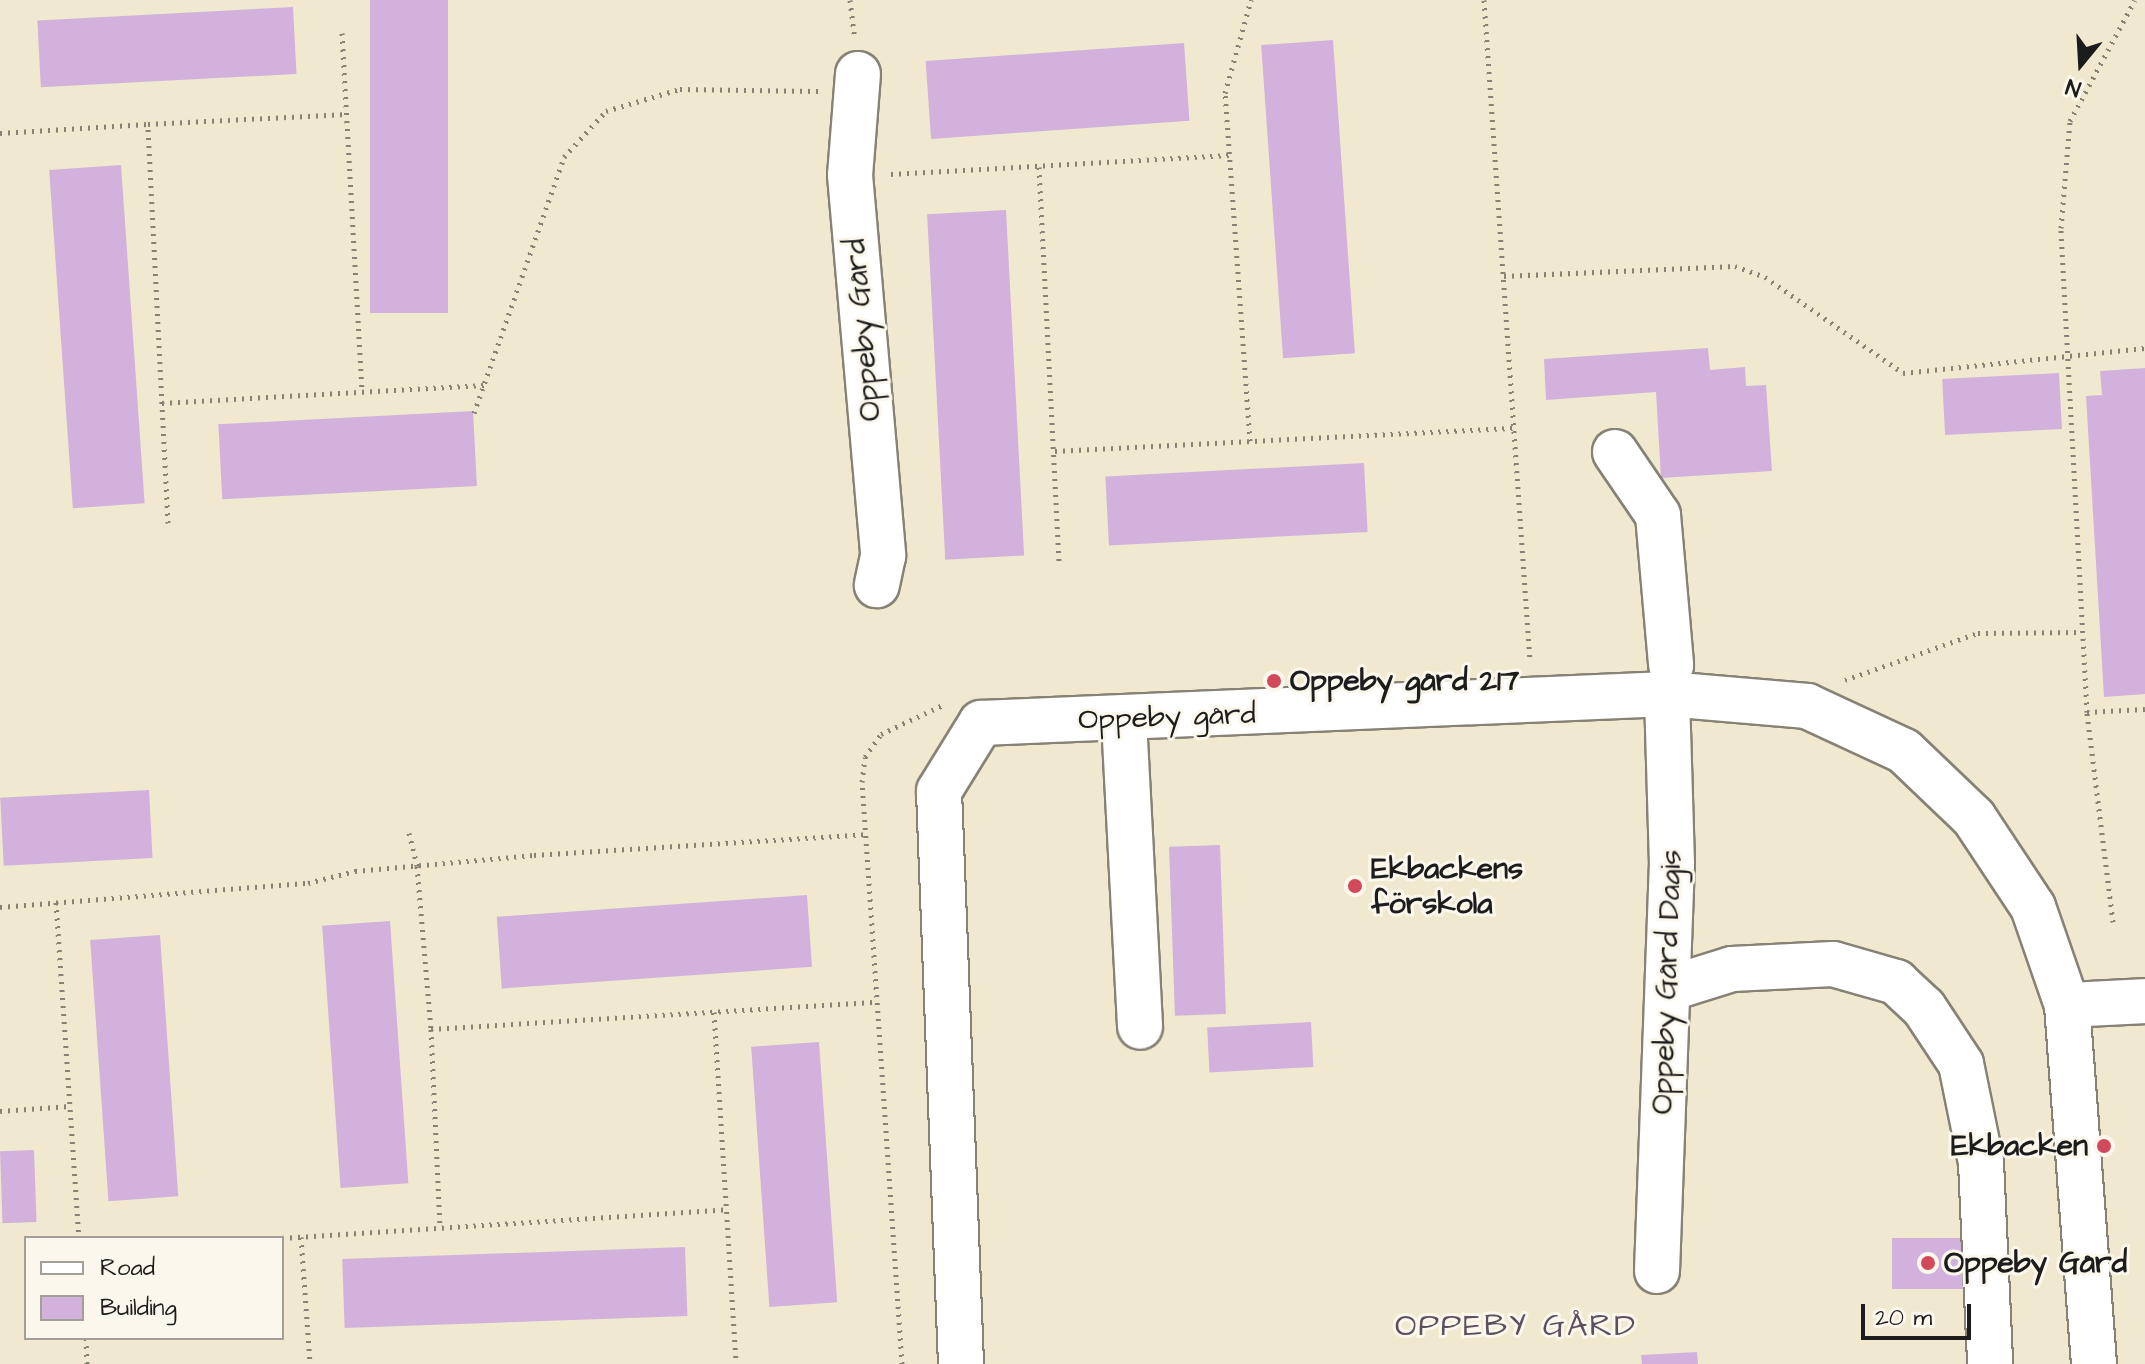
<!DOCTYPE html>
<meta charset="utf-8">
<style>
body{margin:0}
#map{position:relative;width:2145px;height:1364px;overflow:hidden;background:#f0e9cf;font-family:"Architects Daughter",sans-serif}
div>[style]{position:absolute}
.building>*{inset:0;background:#d2b2dc;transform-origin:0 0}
.path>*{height:5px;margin-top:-2.5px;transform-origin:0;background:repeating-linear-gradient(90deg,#868276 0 2px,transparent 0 8px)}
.roads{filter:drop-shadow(2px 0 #868276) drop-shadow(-2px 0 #868276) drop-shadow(0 2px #868276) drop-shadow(0 -2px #868276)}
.minor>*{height:44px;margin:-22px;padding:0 22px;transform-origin:22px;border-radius:22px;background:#fff}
.dots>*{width:22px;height:22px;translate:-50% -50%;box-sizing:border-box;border:4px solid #fbf7ec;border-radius:50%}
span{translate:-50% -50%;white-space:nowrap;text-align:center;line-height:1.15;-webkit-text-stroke:6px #fbf7ec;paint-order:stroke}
.street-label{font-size:30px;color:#1c1c1c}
.poi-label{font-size:30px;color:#1c1c1c;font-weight:700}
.left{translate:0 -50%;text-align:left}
.right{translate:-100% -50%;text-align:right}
.neighbourhood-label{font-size:32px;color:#5c505f;letter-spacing:2px}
.legend{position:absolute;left:24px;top:1236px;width:260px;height:104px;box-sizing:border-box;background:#fbf7ec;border:2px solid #a29f99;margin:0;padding:10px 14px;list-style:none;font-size:24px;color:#1c1c1c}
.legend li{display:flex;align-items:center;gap:16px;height:40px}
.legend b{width:40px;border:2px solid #a29f99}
.north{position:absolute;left:2041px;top:24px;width:80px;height:80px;-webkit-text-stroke:6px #fbf7ec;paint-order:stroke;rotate:198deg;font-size:22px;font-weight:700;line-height:32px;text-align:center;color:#1c1c1c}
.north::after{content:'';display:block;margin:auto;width:28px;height:36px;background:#1c1c1c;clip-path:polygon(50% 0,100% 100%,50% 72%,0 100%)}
.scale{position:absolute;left:1861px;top:1304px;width:110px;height:36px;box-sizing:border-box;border:4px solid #1c1c1c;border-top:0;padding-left:10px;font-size:24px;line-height:28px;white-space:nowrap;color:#1c1c1c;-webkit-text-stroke:6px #fbf7ec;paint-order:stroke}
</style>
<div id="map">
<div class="building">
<i style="left:370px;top:0;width:78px;height:313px"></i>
<i style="left:293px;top:7px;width:67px;height:256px;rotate:87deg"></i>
<i style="left:1333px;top:40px;width:314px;height:72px;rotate:86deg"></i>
<i style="left:1184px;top:43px;width:78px;height:259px;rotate:86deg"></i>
<i style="left:121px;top:165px;width:339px;height:72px;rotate:86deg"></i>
<i style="left:1006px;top:210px;width:346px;height:79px;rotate:87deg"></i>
<i style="clip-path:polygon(1708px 348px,1710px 370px,1745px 367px,1746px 386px,1766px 385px,1772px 471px,1661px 478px,1656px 392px,1546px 400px,1544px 359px)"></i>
<i style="clip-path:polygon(2145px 368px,2145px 694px,2104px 697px,2086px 396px,2102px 395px,2100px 371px)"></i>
<i style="left:2059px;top:373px;width:56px;height:117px;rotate:87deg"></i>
<i style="left:473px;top:411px;width:75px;height:255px;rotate:87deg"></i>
<i style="left:1364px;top:463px;width:69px;height:259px;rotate:87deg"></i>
<i style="left:149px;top:790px;width:68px;height:149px;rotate:87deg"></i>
<i style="left:1220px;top:845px;width:169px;height:51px;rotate:88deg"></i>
<i style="left:807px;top:895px;width:72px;height:311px;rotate:86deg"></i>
<i style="left:390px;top:921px;width:263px;height:68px;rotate:86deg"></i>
<i style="left:160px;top:935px;width:262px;height:70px;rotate:86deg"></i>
<i style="left:1311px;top:1022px;width:45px;height:104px;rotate:87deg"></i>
<i style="left:819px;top:1042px;width:261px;height:68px;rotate:86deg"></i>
<i style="left:34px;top:1150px;width:72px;height:34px;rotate:88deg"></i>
<i style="left:1892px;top:1238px;width:72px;height:51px"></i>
<i style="left:685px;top:1247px;width:69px;height:343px;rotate:88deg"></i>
<i style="clip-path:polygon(1697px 1352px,1698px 1364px,1642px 1364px,1641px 1355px)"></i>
</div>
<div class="path">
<i style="left:850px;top:0;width:35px;rotate:83deg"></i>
<i style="left:1484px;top:0;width:663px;rotate:86.02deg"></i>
<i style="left:342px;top:33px;width:359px;rotate:86.8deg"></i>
<i style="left:0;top:133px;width:148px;rotate:-3.5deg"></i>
<i style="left:1039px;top:167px;width:397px;rotate:87.1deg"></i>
<i style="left:891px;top:174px;width:339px;rotate:-3.2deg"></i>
<i style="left:1504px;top:276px;width:231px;rotate:-2.5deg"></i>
<i style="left:1735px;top:266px;width:32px;rotate:20deg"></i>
<i style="left:1765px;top:277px;width:168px;rotate:34.8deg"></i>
<i style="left:1903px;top:373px;width:243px;rotate:-5.9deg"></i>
<i style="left:162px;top:403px;width:323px;rotate:-3.2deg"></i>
<i style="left:474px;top:413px;width:271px;rotate:-70.6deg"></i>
<i style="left:564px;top:157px;width:62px;rotate:-47.6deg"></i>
<i style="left:606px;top:111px;width:77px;rotate:-16.6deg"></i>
<i style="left:680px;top:89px;width:138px;rotate:0.8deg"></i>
<i style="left:1250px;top:441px;width:349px;rotate:-94.1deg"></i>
<i style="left:1225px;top:93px;width:97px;rotate:-74.4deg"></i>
<i style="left:1055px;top:451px;width:461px;rotate:-2.9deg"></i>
<i style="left:168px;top:523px;width:400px;rotate:-92.9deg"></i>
<i style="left:148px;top:124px;width:199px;rotate:-2.9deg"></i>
<i style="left:1845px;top:680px;width:141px;rotate:-19.5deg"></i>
<i style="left:1978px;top:633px;width:104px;rotate:-0.6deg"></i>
<i style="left:2087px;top:712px;width:58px;rotate:-3deg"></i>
<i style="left:409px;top:833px;width:34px;rotate:76deg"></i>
<i style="left:417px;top:866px;width:164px;rotate:85.1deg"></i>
<i style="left:431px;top:1029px;width:447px;rotate:-3.5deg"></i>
<i style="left:56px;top:902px;width:337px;rotate:86.1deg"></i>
<i style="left:0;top:907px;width:309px;rotate:-4.5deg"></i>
<i style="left:308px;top:883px;width:49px;rotate:-14.3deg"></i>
<i style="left:355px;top:871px;width:180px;rotate:-5.1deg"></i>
<i style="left:534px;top:855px;width:332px;rotate:-3.6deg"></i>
<i style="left:2113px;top:922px;width:212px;rotate:-97.1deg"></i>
<i style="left:2087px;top:712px;width:485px;rotate:-93.1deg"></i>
<i style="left:2061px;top:228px;width:107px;rotate:-85.2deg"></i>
<i style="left:2070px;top:121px;width:137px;rotate:-61.8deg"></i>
<i style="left:714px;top:1012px;width:353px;rotate:86.4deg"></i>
<i style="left:431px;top:1029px;width:199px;rotate:87.4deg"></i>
<i style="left:0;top:1111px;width:70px;rotate:-4.1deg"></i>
<i style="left:301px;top:1237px;width:127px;rotate:85.9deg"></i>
<i style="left:282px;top:1238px;width:447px;rotate:-3.7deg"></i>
<i style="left:86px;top:1338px;width:26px;rotate:88deg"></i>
<i style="left:902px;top:1364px;width:583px;rotate:-93.93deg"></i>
<i style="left:862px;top:782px;width:25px;rotate:-83deg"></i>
<i style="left:865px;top:757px;width:28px;rotate:-55deg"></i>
<i style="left:881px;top:734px;width:71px;rotate:-25.1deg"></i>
</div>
<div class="roads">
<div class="minor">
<i style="left:858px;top:74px;width:101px;rotate:94.5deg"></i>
<i style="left:850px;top:175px;width:382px;rotate:85deg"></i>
<i style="left:883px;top:556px;width:30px;rotate:102deg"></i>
<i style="left:1615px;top:452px;width:76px;rotate:55.7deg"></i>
<i style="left:1658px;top:515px;width:151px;rotate:85deg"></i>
<i style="left:1124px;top:720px;width:307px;rotate:87deg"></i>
<i style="left:1668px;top:989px;width:67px;rotate:-17.4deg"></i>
<i style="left:1732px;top:969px;width:101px;rotate:-2.8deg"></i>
<i style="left:1833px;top:964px;width:66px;rotate:15.9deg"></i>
<i style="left:1896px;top:982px;width:38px;rotate:43deg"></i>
<i style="left:1924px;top:1008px;width:67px;rotate:56.5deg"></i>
<i style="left:1961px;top:1064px;width:100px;rotate:78.5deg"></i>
<i style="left:1981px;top:1162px;width:202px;rotate:87.4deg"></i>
<i style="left:2067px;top:1005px;width:78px;rotate:-2.9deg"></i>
<i style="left:1657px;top:1271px;width:407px;rotate:-87.9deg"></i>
<i style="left:1672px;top:864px;width:170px;rotate:-91.7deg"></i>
<i style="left:961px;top:1364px;width:573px;rotate:-92.2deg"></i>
<i style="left:939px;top:791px;width:80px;rotate:-58.3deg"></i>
<i style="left:981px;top:723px;width:687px;rotate:-2.42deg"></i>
<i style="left:1667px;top:694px;width:141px;rotate:4.9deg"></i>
<i style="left:1807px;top:706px;width:107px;rotate:24.9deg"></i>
<i style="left:1904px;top:751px;width:97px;rotate:43.7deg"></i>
<i style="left:1974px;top:818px;width:107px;rotate:56.5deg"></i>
<i style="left:2033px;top:907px;width:104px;rotate:70.9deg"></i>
<i style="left:2067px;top:1005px;width:360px;rotate:85.7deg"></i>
</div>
</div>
<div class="dots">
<i style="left:1274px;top:681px;background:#d1495b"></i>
<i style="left:1355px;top:886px;background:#d1495b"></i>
<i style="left:2104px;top:1146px;background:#d1495b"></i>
<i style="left:1928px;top:1263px;background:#d1495b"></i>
</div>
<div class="street-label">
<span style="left:863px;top:330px;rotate:-95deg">Oppeby Gård</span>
<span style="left:1167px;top:717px;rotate:-2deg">Oppeby gård</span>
<span style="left:1667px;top:982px;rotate:-88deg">Oppeby Gård Dagis</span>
</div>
<div class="poi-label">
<span class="left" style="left:1290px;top:681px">Oppeby gård 217</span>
<span class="left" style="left:1371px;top:886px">Ekbackens<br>förskola</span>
<span class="right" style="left:2088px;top:1146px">Ekbacken</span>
<span class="left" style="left:1944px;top:1263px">Oppeby Gård</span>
</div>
<div class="neighbourhood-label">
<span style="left:1516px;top:1326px">OPPEBY GÅRD</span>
</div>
<ul class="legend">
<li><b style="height:10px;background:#fff"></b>Road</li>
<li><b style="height:22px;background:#d2b2dc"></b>Building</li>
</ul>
<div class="north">N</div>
<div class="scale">20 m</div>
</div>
